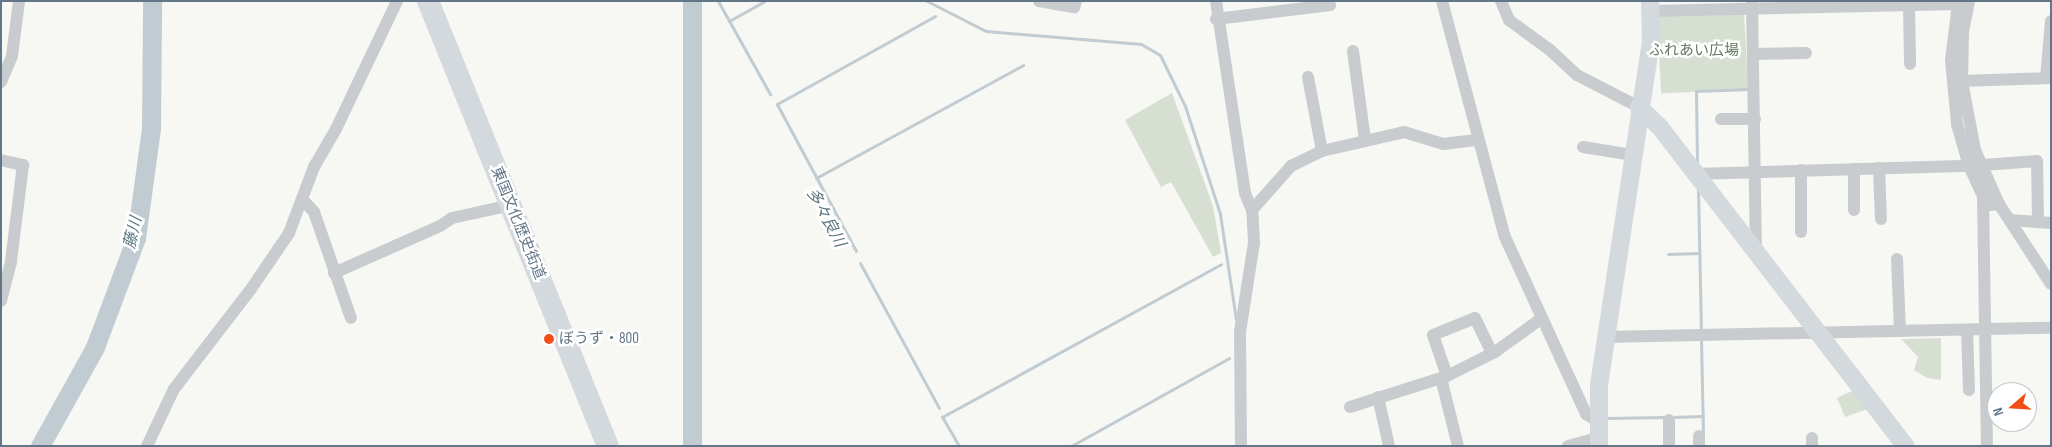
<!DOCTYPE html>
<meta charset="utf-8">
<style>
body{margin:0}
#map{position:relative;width:2052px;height:447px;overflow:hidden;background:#f7f7f3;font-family:"Sofia Sans Condensed","Noto Sans JP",sans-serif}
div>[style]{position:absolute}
.green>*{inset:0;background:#d7dfd3;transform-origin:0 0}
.water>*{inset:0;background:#c0ccd1;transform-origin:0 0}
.stream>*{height:3px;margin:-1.5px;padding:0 1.5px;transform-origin:1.5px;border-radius:1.5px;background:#c0ccd1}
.river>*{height:19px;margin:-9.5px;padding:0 9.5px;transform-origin:9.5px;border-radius:9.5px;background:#c0ccd1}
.street>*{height:12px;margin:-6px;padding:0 6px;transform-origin:6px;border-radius:6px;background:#c9cccf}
.secondary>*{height:18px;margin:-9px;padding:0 9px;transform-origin:9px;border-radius:9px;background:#d4d9dd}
.highway>*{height:22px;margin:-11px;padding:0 11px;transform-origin:11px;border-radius:11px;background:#d4d9dd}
.dots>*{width:14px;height:14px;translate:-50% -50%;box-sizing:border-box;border:2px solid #fff;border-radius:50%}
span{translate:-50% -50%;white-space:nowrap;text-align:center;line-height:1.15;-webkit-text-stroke:5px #fff;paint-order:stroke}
.park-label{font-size:15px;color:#63785e}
.street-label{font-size:15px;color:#637687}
.poi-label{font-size:15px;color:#637687}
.left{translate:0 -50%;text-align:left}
.water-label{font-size:16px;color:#5f7983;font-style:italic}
.frame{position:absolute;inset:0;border:2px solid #637687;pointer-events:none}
.north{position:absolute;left:1987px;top:382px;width:50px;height:50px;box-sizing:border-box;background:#fff;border:1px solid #c1c8cf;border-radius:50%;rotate:251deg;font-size:14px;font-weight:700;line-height:20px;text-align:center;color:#637687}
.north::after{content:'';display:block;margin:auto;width:18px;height:22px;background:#f34d16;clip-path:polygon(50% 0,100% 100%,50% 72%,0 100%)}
</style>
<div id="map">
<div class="green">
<i style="left:1744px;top:12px;width:77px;height:87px;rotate:87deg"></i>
<i style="clip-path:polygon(1172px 93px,1213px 206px,1221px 253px,1213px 257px,1171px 182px,1161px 187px,1125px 120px)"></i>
<i style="clip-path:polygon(1941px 338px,1941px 380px,1927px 378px,1914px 370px,1918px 357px,1901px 339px)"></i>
<i style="clip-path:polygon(1854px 390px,1868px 409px,1845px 417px,1837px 398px)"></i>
</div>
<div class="water">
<i style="left:683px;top:1px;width:19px;height:506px"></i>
</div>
<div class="stream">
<i style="left:718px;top:1px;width:107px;rotate:60.8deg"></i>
<i style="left:927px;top:1px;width:66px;rotate:27deg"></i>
<i style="left:986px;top:31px;width:156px;rotate:4.8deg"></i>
<i style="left:1141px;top:44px;width:22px;rotate:30deg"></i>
<i style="left:1160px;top:55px;width:57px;rotate:63.9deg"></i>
<i style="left:1185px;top:106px;width:114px;rotate:72deg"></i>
<i style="left:1220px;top:214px;width:107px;rotate:81.4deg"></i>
<i style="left:729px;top:21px;width:41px;rotate:-29.1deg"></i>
<i style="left:1697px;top:164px;width:73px;rotate:-90.8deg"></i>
<i style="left:1696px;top:91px;width:53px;rotate:-2.2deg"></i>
<i style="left:816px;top:178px;width:236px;rotate:-28.6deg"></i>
<i style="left:1698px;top:189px;width:144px;rotate:88.8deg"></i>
<i style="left:856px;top:251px;width:167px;rotate:-118.3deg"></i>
<i style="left:777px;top:104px;width:181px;rotate:-29.1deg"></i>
<i style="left:1668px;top:254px;width:31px;rotate:-2deg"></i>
<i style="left:860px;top:263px;width:165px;rotate:61.4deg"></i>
<i style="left:1701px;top:339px;width:96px;rotate:88.8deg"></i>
<i style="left:1672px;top:417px;width:31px;rotate:-2deg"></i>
<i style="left:1606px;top:418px;width:60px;rotate:-1deg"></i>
<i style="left:959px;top:446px;width:34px;rotate:-120deg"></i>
<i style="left:942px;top:417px;width:318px;rotate:-28.7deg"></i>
<i style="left:1071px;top:446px;width:181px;rotate:-29.1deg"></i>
</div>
<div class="river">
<i style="left:40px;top:446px;width:113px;rotate:-60.9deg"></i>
<i style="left:95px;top:347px;width:116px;rotate:-69.4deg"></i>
<i style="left:136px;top:238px;width:111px;rotate:-82.2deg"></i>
<i style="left:151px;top:128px;width:127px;rotate:-89.5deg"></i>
</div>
<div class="street">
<i style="left:1039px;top:1px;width:36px;rotate:10deg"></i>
<i style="left:1074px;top:7px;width:6px;rotate:-72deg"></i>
<i style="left:1216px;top:1px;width:194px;rotate:81.4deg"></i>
<i style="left:1245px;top:193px;width:18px;rotate:68deg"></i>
<i style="left:1442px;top:1px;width:244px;rotate:75.1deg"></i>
<i style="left:1505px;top:237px;width:195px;rotate:65.4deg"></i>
<i style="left:1586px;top:414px;width:13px;rotate:32deg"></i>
<i style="left:1501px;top:1px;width:21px;rotate:67deg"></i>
<i style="left:1509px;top:20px;width:51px;rotate:36.2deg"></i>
<i style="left:1550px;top:50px;width:37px;rotate:43deg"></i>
<i style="left:1577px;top:75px;width:70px;rotate:27.3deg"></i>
<i style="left:1969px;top:1px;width:31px;rotate:101deg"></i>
<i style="left:1963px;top:31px;width:50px;rotate:91.1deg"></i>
<i style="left:1962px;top:81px;width:70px;rotate:79.3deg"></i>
<i style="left:1975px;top:150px;width:59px;rotate:66deg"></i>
<i style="left:1999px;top:204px;width:95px;rotate:57deg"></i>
<i style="left:1752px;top:2px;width:250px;rotate:89.1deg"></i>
<i style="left:1909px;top:5px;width:59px;rotate:89deg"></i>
<i style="left:1651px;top:11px;width:307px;rotate:-1.3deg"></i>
<i style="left:1958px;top:4px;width:56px;rotate:97.1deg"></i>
<i style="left:1951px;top:60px;width:64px;rotate:84.6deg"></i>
<i style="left:1957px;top:124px;width:44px;rotate:74.1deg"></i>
<i style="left:1969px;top:166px;width:33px;rotate:65deg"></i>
<i style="left:1983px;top:196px;width:11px;rotate:52deg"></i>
<i style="left:1990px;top:205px;width:9px;rotate:-6deg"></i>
<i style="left:1216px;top:19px;width:115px;rotate:-7deg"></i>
<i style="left:1353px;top:51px;width:90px;rotate:82.3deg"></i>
<i style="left:1754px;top:54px;width:52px;rotate:-1.1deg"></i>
<i style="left:1308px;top:77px;width:75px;rotate:79.3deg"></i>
<i style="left:2046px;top:78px;width:57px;rotate:-85deg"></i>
<i style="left:1962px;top:81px;width:89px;rotate:-1.9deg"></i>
<i style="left:1px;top:82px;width:28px;rotate:-67deg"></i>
<i style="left:12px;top:56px;width:55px;rotate:-82.7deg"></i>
<i style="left:1721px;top:119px;width:34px"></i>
<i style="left:1583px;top:147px;width:51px;rotate:9.1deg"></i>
<i style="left:1px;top:160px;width:23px;rotate:13deg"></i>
<i style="left:23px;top:165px;width:98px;rotate:97.1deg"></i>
<i style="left:11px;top:262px;width:40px;rotate:104.4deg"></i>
<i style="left:1879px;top:168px;width:51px;rotate:87.8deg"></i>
<i style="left:1854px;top:169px;width:41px;rotate:90deg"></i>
<i style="left:1695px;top:174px;width:274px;rotate:-1.7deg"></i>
<i style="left:1969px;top:166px;width:68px;rotate:-4.2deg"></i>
<i style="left:2037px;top:161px;width:59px;rotate:89deg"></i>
<i style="left:1983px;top:196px;width:250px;rotate:89.1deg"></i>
<i style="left:302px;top:199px;width:18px;rotate:47deg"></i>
<i style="left:314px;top:212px;width:112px;rotate:70.8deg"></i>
<i style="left:2010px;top:220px;width:41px;rotate:4.2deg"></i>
<i style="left:1801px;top:232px;width:62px;rotate:-90deg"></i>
<i style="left:1897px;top:259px;width:72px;rotate:87.6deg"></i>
<i style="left:334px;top:273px;width:116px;rotate:-23.9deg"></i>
<i style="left:440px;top:226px;width:14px;rotate:-34deg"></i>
<i style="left:452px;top:218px;width:60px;rotate:-12.4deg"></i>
<i style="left:1967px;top:330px;width:60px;rotate:88.1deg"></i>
<i style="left:1606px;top:337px;width:445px;rotate:-1.2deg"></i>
<i style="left:1447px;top:376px;width:43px;rotate:-108.9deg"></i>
<i style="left:1433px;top:335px;width:45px;rotate:-22deg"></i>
<i style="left:1475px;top:318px;width:39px;rotate:64deg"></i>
<i style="left:1441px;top:378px;width:70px;rotate:76deg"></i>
<i style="left:1378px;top:397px;width:50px;rotate:77.3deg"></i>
<i style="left:1350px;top:407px;width:102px;rotate:-17.7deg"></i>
<i style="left:1447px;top:376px;width:54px;rotate:-26.6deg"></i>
<i style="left:1495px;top:352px;width:58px;rotate:-35.9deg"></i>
<i style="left:1699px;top:436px;width:10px;rotate:90deg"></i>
<i style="left:1812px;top:438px;width:8px;rotate:90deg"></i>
<i style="left:147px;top:446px;width:63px;rotate:-64.7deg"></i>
<i style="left:174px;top:389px;width:126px;rotate:-52.4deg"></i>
<i style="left:251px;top:289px;width:68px;rotate:-55.8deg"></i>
<i style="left:289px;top:233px;width:71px;rotate:-69.3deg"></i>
<i style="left:314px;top:167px;width:44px;rotate:-59.9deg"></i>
<i style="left:336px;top:129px;width:142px;rotate:-64.5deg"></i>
<i style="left:1241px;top:446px;width:114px;rotate:-90.5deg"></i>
<i style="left:1240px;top:332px;width:90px;rotate:-81.1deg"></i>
<i style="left:1254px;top:243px;width:33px;rotate:-93deg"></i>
<i style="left:1252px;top:210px;width:59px;rotate:-48.4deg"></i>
<i style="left:1291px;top:166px;width:34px;rotate:-26deg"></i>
<i style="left:1322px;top:151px;width:84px;rotate:-13deg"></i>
<i style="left:1404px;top:132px;width:41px;rotate:17.1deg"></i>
<i style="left:1443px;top:144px;width:35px;rotate:-7deg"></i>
<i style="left:1568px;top:446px;width:31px;rotate:-15deg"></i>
<i style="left:1669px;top:446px;width:26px;rotate:-90deg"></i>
</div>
<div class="secondary">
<i style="left:1639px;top:107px;width:28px;rotate:44deg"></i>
<i style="left:1659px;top:126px;width:404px;rotate:52.4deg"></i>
<i style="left:1599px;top:446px;width:61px;rotate:-90deg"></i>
<i style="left:1599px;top:385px;width:348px;rotate:-81.4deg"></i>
<i style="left:1651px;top:41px;width:40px;rotate:-91.4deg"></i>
</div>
<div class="highway">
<i style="left:428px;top:1px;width:480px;rotate:68deg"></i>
</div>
<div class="dots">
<i style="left:549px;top:339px;background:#f34d16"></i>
</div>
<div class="park-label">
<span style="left:1694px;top:51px">ふれあい広場</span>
</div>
<div class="street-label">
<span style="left:518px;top:223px;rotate:68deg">東国文化歴史街道</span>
</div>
<div class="poi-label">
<span class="left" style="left:559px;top:339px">ぼうず・800</span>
</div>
<div class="water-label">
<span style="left:825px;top:218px;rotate:62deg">多々良川</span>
<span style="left:134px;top:233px;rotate:-77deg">藤川</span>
</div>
<div class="frame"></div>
<div class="north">N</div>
</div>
